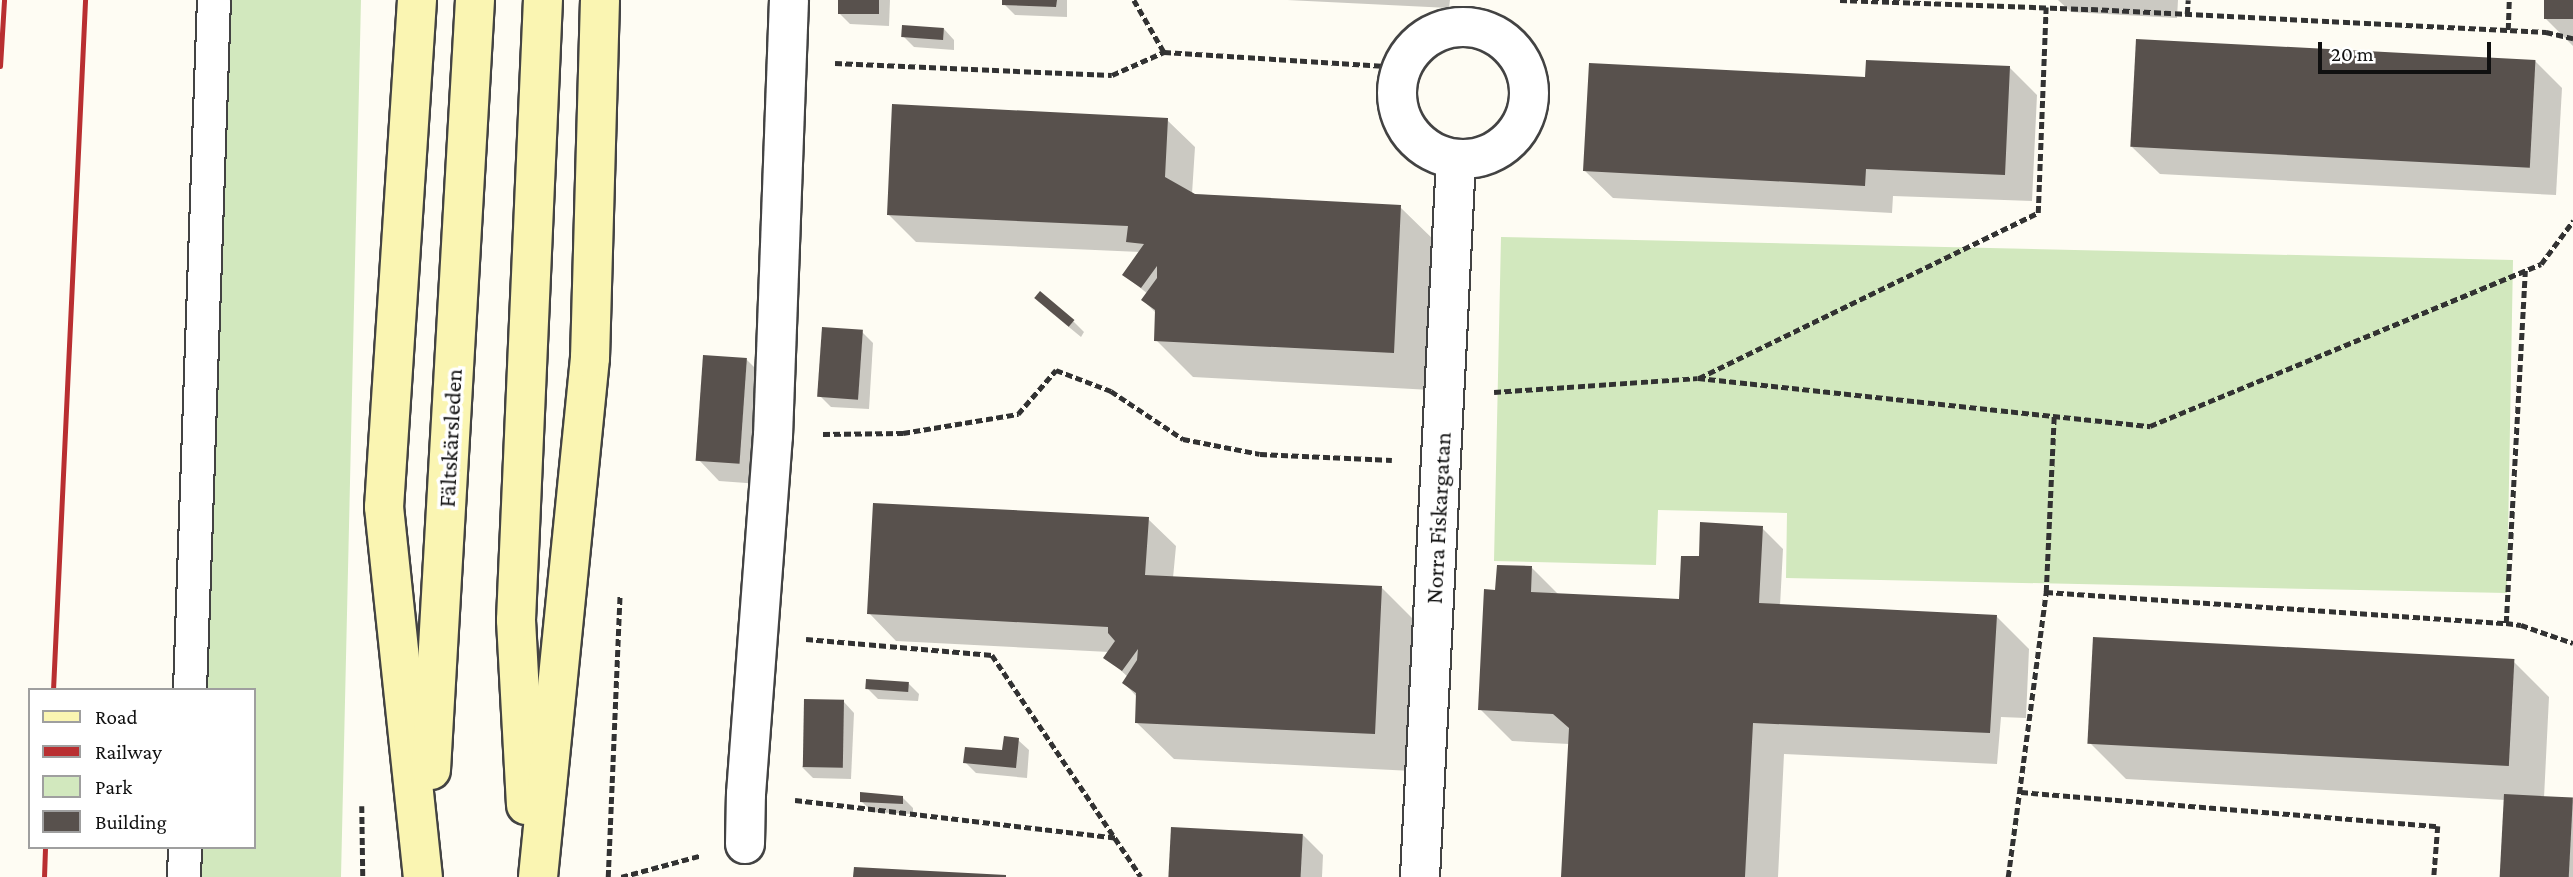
<!DOCTYPE html>
<meta charset="utf-8">
<style>
body{margin:0}
#map{position:relative;width:2573px;height:877px;overflow:hidden;background:#fefcf3;font-family:"Crimson Pro",serif}
div>[style]{position:absolute}
.green>*{inset:0;background:#d2e8be}
.shadow>*{inset:0;background:#0003}
.building>*{inset:0;background:#58514d;transform-origin:0 0}
.path>*{height:4.5px;margin-top:-2.25px;transform-origin:0;background:repeating-linear-gradient(90deg,#323232 0 7px,transparent 0 10.5px)}
.roads{filter:drop-shadow(2px 0 #434343) drop-shadow(-2px 0 #434343) drop-shadow(0 2px #434343) drop-shadow(0 -2px #434343)}
.lane>*{height:32px;margin:-16px;padding:0 16px;transform-origin:16px;border-radius:16px;background:#fff}
.street>*{height:38px;margin:-19px;padding:0 19px;transform-origin:19px;border-radius:19px;background:#fff}
.street>.ring{margin:-19px;padding:0;box-sizing:content-box;background:none;border:38px solid #fff;border-radius:50%}
.secondary>*{height:38px;margin:-19px;padding:0 19px;transform-origin:19px;border-radius:19px;background:#faf5b2}
.rail>*{height:5px;margin:-2.5px;padding:0 2.5px;transform-origin:2.5px;border-radius:2.5px;background:#b92f31}
span{translate:-50% -50%;white-space:nowrap;text-align:center;line-height:1.15;-webkit-text-stroke:7px #fff;paint-order:stroke}
.street-label{font-size:24px;color:#101010}
.legend{position:absolute;left:28px;top:688px;width:228px;height:161px;box-sizing:border-box;background:#fff;border:2px solid #9f9f9f;margin:0;padding:9px 12px;list-style:none;font-size:21px;color:#101010}
.legend li{display:flex;align-items:center;gap:14px;height:35px}
.legend b{width:35px;border:2px solid #9f9f9f}
.scale{position:absolute;left:2318px;top:42px;width:173px;height:32px;box-sizing:border-box;border:4px solid #101010;border-top:0;padding-left:9px;font-size:21px;line-height:24px;white-space:nowrap;color:#101010;-webkit-text-stroke:5px #fff;paint-order:stroke}
</style>
<div id="map">
<div class="green">
<i style="clip-path:polygon(231px 0,361px 0,341px 877px,200px 877px,201px 847px,254px 847px,254px 690px,207px 690px)"></i>
<i style="clip-path:polygon(1501px 237px,2513px 260px,2507px 593px,1786px 578px,1787px 513px,1658px 510px,1656px 565px,1494px 561px)"></i>
</div>
<div class="shadow">
<i style="clip-path:polygon(840px 0,890px 0,889px 26px,850px 24px,839px 13px)"></i>
<i style="clip-path:polygon(1004px 0,1067px 0,1067px 17px,1015px 15px,1004px 4px)"></i>
<i style="clip-path:polygon(1287px 0,1450px 0,1449px 8px)"></i>
<i style="clip-path:polygon(2058px 0,2178px 0,2177px 18px,2071px 12px)"></i>
<i style="clip-path:polygon(2546px 0,2573px 0,2573px 46px,2545px 18px)"></i>
<i style="clip-path:polygon(944px 29px,954px 40px,954px 50px,914px 47px,903px 36px)"></i>
<i style="clip-path:polygon(2534px 60px,2562px 88px,2556px 195px,2160px 174px,2132px 147px)"></i>
<i style="clip-path:polygon(2009px 67px,2037px 95px,2032px 201px,1893px 196px,1892px 213px,1613px 198px,1585px 171px)"></i>
<i style="clip-path:polygon(1167px 120px,1195px 147px,1192px 194px,1400px 207px,1438px 244px,1431px 390px,1193px 377px,1156px 340px,1157px 314px,1143px 300px,1148px 294px,1124px 275px,1140px 252px,916px 242px,888px 214px)"></i>
<i style="clip-path:polygon(1047px 309px,1074px 322px,1084px 332px,1081px 337px)"></i>
<i style="clip-path:polygon(862px 332px,873px 343px,869px 409px,831px 407px,820px 396px)"></i>
<i style="clip-path:polygon(746px 359px,767px 380px,760px 484px,719px 481px,699px 460px)"></i>
<i style="clip-path:polygon(1148px 519px,1176px 546px,1173px 578px,1382px 588px,1419px 625px,1412px 771px,1174px 759px,1136px 722px,1137px 697px,1124px 683px,1128px 677px,1106px 657px,1109px 652px,896px 641px,869px 613px)"></i>
<i style="clip-path:polygon(1762px 528px,1783px 549px,1780px 606px,1997px 617px,2029px 649px,2026px 718px,2001px 717px,1997px 764px,1784px 754px,1778px 877px,1562px 877px,1569px 744px,1512px 741px,1480px 709px,1497px 592px,1532px 568px,1559px 595px,1684px 601px,1700px 558px)"></i>
<i style="clip-path:polygon(2513px 661px,2549px 697px,2544px 798px,2573px 800px,2573px 877px,2501px 877px,2505px 800px,2126px 779px,2090px 743px)"></i>
<i style="clip-path:polygon(908px 683px,919px 694px,918px 701px,878px 699px,867px 688px)"></i>
<i style="clip-path:polygon(844px 702px,854px 713px,851px 779px,813px 778px,802px 767px)"></i>
<i style="clip-path:polygon(1018px 740px,1029px 750px,1027px 778px,976px 773px,965px 762px,1004px 752px)"></i>
<i style="clip-path:polygon(902px 797px,913px 808px,913px 814px,873px 812px,862px 802px)"></i>
<i style="clip-path:polygon(1303px 835px,1323px 855px,1322px 877px,1170px 877px)"></i>
</div>
<div class="building">
<i style="left:838px;top:0;width:41px;height:14px"></i>
<i style="clip-path:polygon(1002px 0,1057px 0,1056px 7px,1002px 5px)"></i>
<i style="left:2544px;top:0;width:29px;height:19px"></i>
<i style="left:902px;top:25px;width:42px;height:12px;rotate:4deg"></i>
<i style="left:2136px;top:39px;width:400px;height:108px;rotate:3deg"></i>
<i style="clip-path:polygon(1866px 60px,2010px 66px,2005px 175px,1866px 169px,1865px 186px,1583px 171px,1589px 63px,1865px 77px)"></i>
<i style="clip-path:polygon(892px 104px,1168px 118px,1165px 177px,1195px 194px,1401px 205px,1394px 353px,1154px 341px,1155px 310px,1141px 300px,1157px 278px,1157px 266px,1141px 288px,1122px 275px,1144px 244px,1126px 242px,1128px 226px,887px 215px)"></i>
<i style="left:1040px;top:291px;width:45px;height:9px;rotate:40deg"></i>
<i style="left:822px;top:327px;width:41px;height:70px;rotate:4deg"></i>
<i style="left:703px;top:355px;width:44px;height:106px;rotate:4deg"></i>
<i style="clip-path:polygon(873px 503px,1149px 517px,1145px 575px,1382px 586px,1375px 734px,1135px 723px,1136px 693px,1122px 683px,1137px 660px,1138px 649px,1122px 671px,1103px 658px,1115px 641px,1108px 633px,1108px 627px,867px 614px)"></i>
<i style="clip-path:polygon(1700px 522px,1763px 526px,1759px 603px,1997px 615px,1990px 733px,1753px 723px,1745px 877px,1561px 877px,1569px 728px,1553px 714px,1478px 710px,1484px 589px,1495px 590px,1497px 565px,1532px 566px,1531px 592px,1679px 599px,1681px 556px,1699px 556px)"></i>
<i style="left:2093px;top:637px;width:422px;height:107px;rotate:3deg"></i>
<i style="left:866px;top:679px;width:43px;height:10px;rotate:4deg"></i>
<i style="left:804px;top:699px;width:40px;height:68px;rotate:1deg"></i>
<i style="clip-path:polygon(1004px 736px,1019px 738px,1016px 768px,963px 763px,965px 747px,1002px 750px)"></i>
<i style="clip-path:polygon(860px 792px,903px 796px,903px 804px,860px 802px)"></i>
<i style="left:2504px;top:794px;width:69px;height:83px;rotate:3deg"></i>
<i style="left:1171px;top:827px;width:132px;height:50px;rotate:3deg"></i>
<i style="clip-path:polygon(854px 867px,1006px 875px,1006px 877px,853px 877px)"></i>
</div>
<div class="path">
<i style="left:1134px;top:0;width:60px;rotate:60deg"></i>
<i style="left:1164px;top:52px;width:238px;rotate:3.6deg"></i>
<i style="left:1840px;top:0;width:251px;rotate:2.1deg"></i>
<i style="left:2091px;top:9px;width:456px;rotate:2.9deg"></i>
<i style="left:2546px;top:32px;width:28px;rotate:13deg"></i>
<i style="left:2187px;top:14px;width:14px;rotate:-86deg"></i>
<i style="left:2508px;top:30px;width:30px;rotate:-88deg"></i>
<i style="left:835px;top:63px;width:277px;rotate:2.5deg"></i>
<i style="left:1112px;top:75px;width:57px;rotate:-23.9deg"></i>
<i style="left:1699px;top:378px;width:377px;rotate:-26deg"></i>
<i style="left:2038px;top:213px;width:206px;rotate:-87.8deg"></i>
<i style="left:1494px;top:392px;width:204px;rotate:-3.9deg"></i>
<i style="left:1698px;top:378px;width:455px;rotate:6.1deg"></i>
<i style="left:2150px;top:426px;width:423px;rotate:-22.5deg"></i>
<i style="left:2541px;top:264px;width:54px;rotate:-53.3deg"></i>
<i style="left:823px;top:434px;width:80px;rotate:-0.7deg"></i>
<i style="left:903px;top:433px;width:117px;rotate:-9.4deg"></i>
<i style="left:1018px;top:414px;width:58px;rotate:-49.2deg"></i>
<i style="left:1056px;top:370px;width:59px;rotate:20.9deg"></i>
<i style="left:1111px;top:391px;width:87px;rotate:33.7deg"></i>
<i style="left:1183px;top:439px;width:78px;rotate:11deg"></i>
<i style="left:1260px;top:454px;width:132px;rotate:2.6deg"></i>
<i style="left:2046px;top:592px;width:461px;rotate:3.9deg"></i>
<i style="left:2506px;top:623px;width:15px;rotate:8deg"></i>
<i style="left:2521px;top:625px;width:55px;rotate:19.1deg"></i>
<i style="left:2506px;top:623px;width:353px;rotate:-86.9deg"></i>
<i style="left:806px;top:639px;width:187px;rotate:4.9deg"></i>
<i style="left:992px;top:655px;width:267px;rotate:56.1deg"></i>
<i style="left:2021px;top:792px;width:418px;rotate:4.7deg"></i>
<i style="left:2438px;top:826px;width:51px;rotate:94.5deg"></i>
<i style="left:795px;top:800px;width:324px;rotate:6.7deg"></i>
<i style="left:362px;top:806px;width:71px;rotate:89.2deg"></i>
<i style="left:608px;top:877px;width:282px;rotate:-87.6deg"></i>
<i style="left:621px;top:877px;width:81px;rotate:-15.1deg"></i>
<i style="left:2008px;top:877px;width:288px;rotate:-82.4deg"></i>
<i style="left:2046px;top:592px;width:176px;rotate:-87.4deg"></i>
</div>
<div class="roads">
<div class="lane">
<i style="left:190px;top:690px;width:690px;rotate:-88.01deg"></i>
<i style="left:184px;top:877px;width:30px;rotate:-88deg"></i>
</div>
<div class="street">
<i class="ring" style="left:1397px;top:27px;width:94px;height:94px"></i>
<i style="left:745px;top:844px;width:50px;rotate:-88.9deg"></i>
<i style="left:746px;top:794px;width:359px;rotate:-85.7deg"></i>
<i style="left:773px;top:436px;width:436px;rotate:-87.9deg"></i>
<i style="left:1420px;top:877px;width:719px;rotate:-87.13deg"></i>
</div>
<div class="secondary">
<i style="left:417px;top:0;width:508px;rotate:93.72deg"></i>
<i style="left:384px;top:507px;width:372px;rotate:84deg"></i>
<i style="left:431px;top:770px;width:771px;rotate:-86.73deg"></i>
<i style="left:526px;top:805px;width:185px;rotate:-93.1deg"></i>
<i style="left:516px;top:620px;width:621px;rotate:-87.51deg"></i>
<i style="left:538px;top:877px;width:522px;rotate:-84.28deg"></i>
<i style="left:590px;top:358px;width:358px;rotate:-88.4deg"></i>
</div>
</div>
<div class="rail">
<i style="left:0;top:66px;width:66px;rotate:-86.5deg"></i>
<i style="left:53px;top:690px;width:691px;rotate:-87.34deg"></i>
<i style="left:44px;top:877px;width:30px;rotate:-88deg"></i>
</div>
<div class="street-label">
<span style="left:450px;top:438px;rotate:-87deg">Fältskärsleden</span>
<span style="left:1438px;top:518px;rotate:-87deg">Norra Fiskargatan</span>
</div>
<ul class="legend">
<li><b style="height:9px;background:#faf5b2"></b>Road</li>
<li><b style="height:9px;background:#b92f31"></b>Railway</li>
<li><b style="height:19px;background:#d2e8be"></b>Park</li>
<li><b style="height:19px;background:#58514d"></b>Building</li>
</ul>
<div class="scale">20 m</div>
</div>
